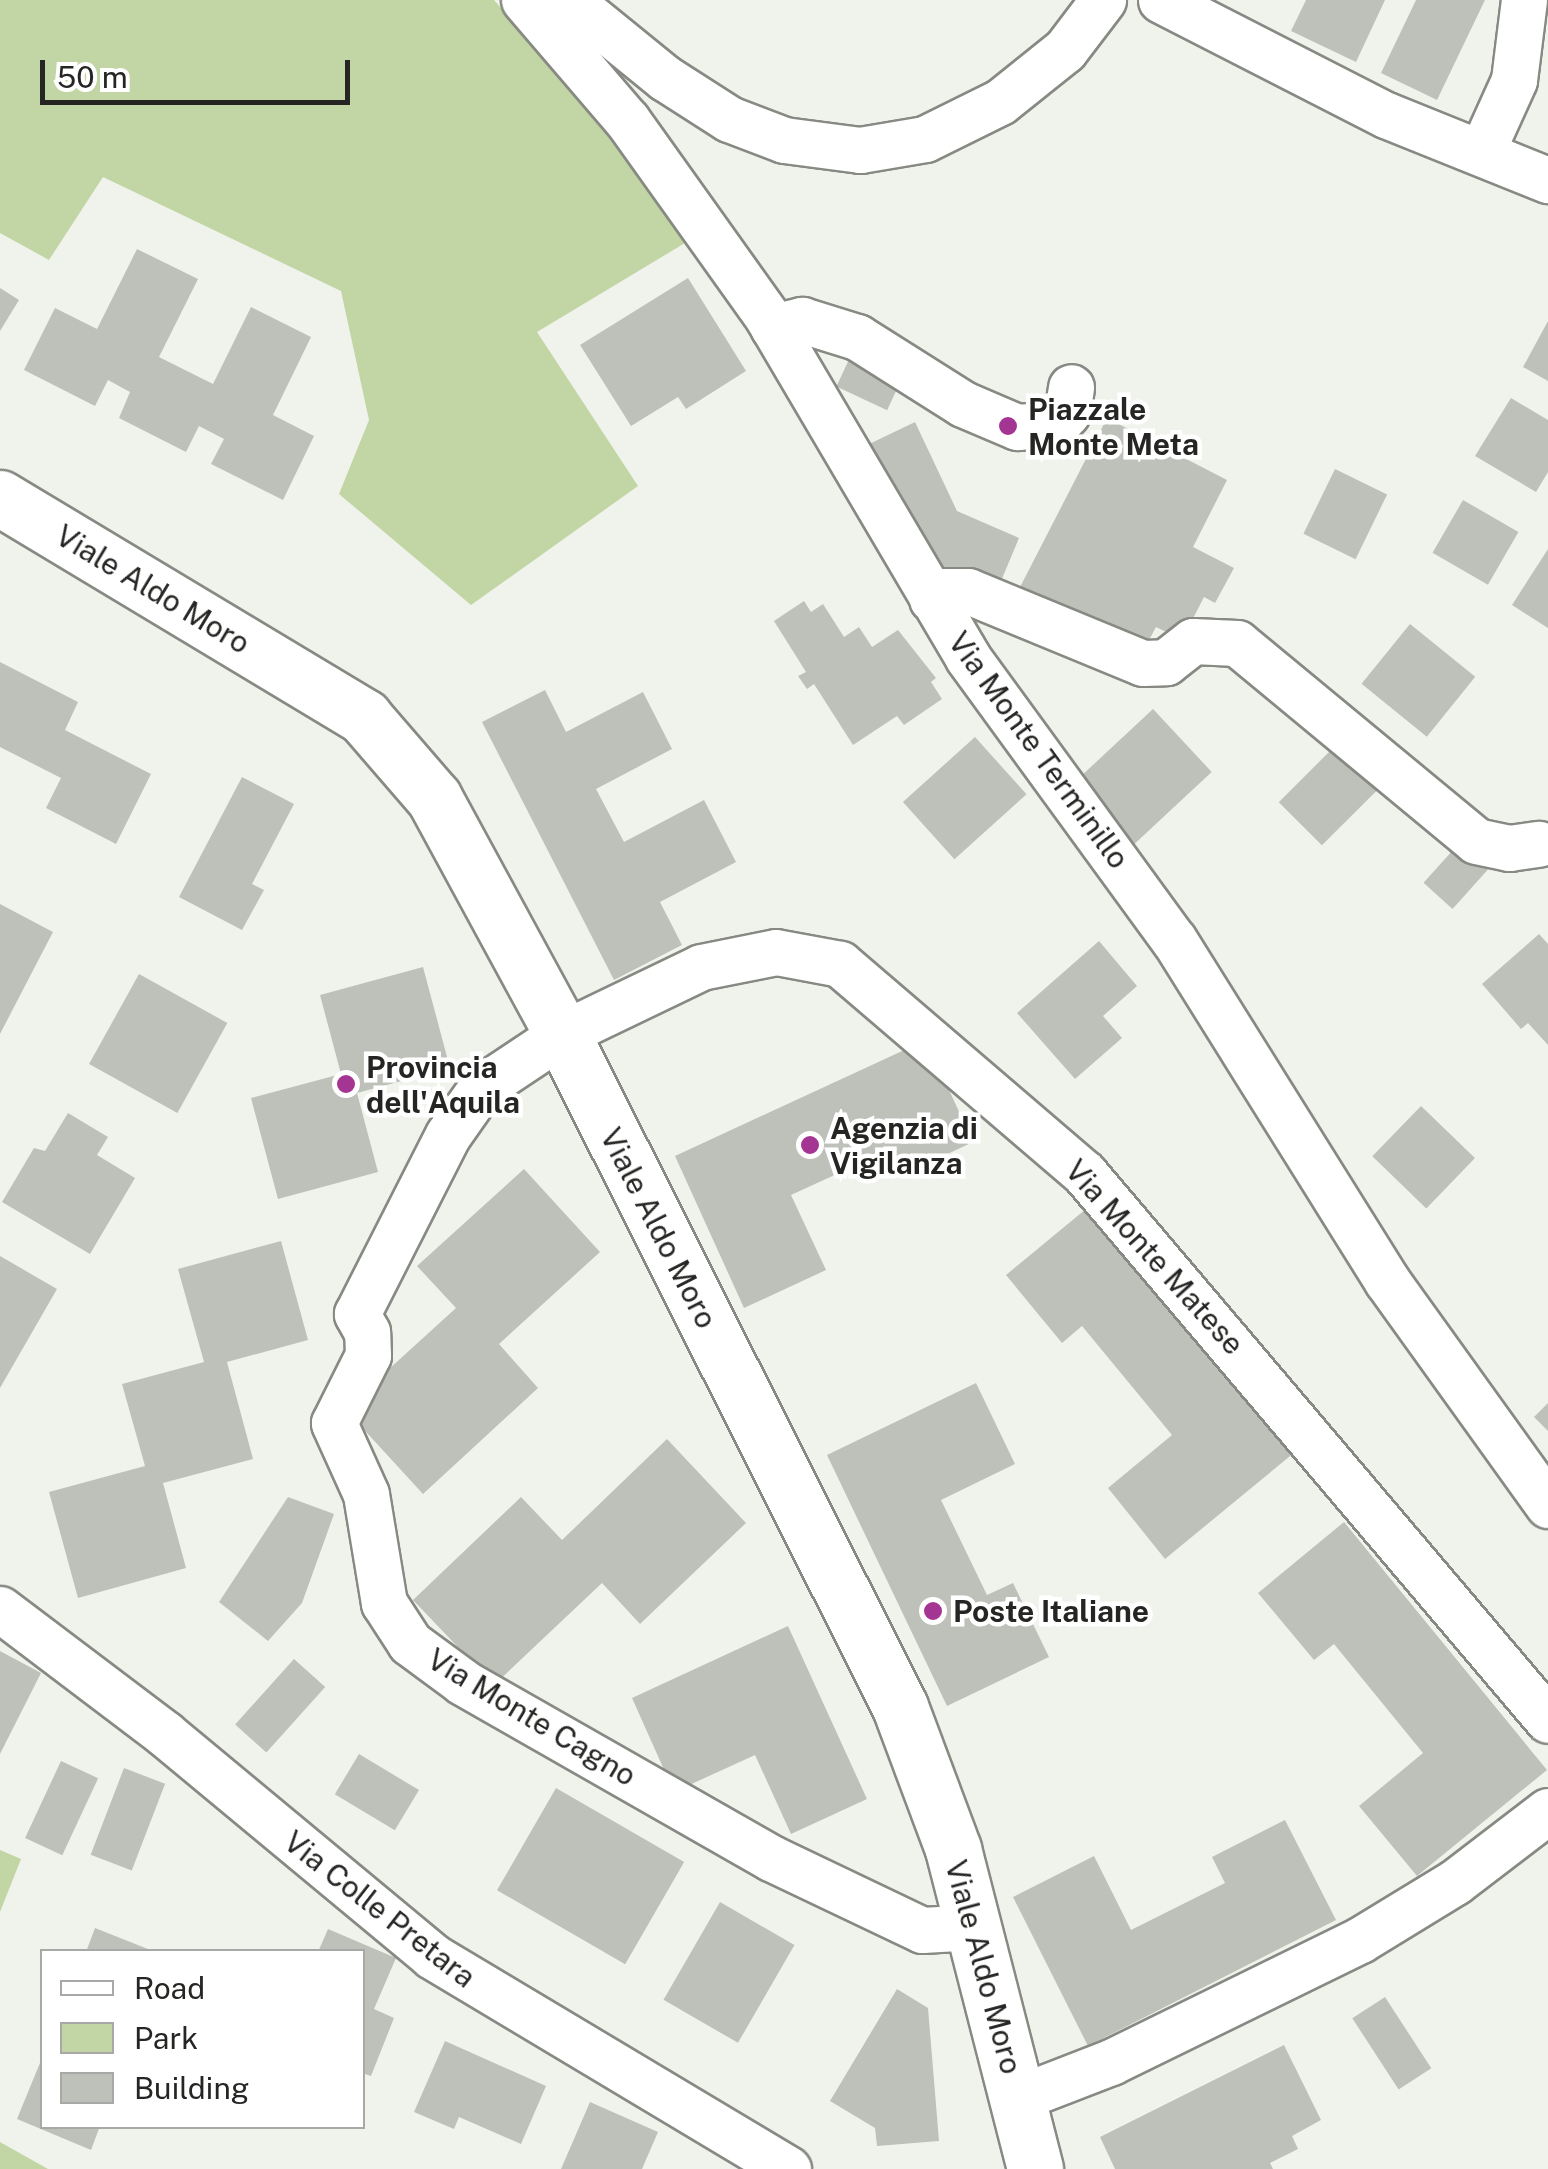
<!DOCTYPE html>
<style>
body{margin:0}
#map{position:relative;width:1548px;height:2169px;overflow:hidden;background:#f0f3ec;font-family:"Public Sans",sans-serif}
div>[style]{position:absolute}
.green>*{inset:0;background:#c2d5a4}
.building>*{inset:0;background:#bec1b9;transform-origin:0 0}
.roads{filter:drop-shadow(2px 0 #878a83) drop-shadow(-2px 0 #878a83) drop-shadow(0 2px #878a83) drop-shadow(0 -2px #878a83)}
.street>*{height:45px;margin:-22.5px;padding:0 22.5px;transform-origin:22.5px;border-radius:22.5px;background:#fff}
.secondary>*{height:55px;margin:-27.5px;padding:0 27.5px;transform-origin:27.5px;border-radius:27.5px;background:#fff}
.dots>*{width:28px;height:28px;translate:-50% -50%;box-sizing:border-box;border:5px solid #fff;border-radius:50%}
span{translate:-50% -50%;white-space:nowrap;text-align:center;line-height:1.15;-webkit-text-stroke:9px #fff;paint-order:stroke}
.poi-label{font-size:30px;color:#252623;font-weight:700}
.left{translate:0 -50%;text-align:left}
.street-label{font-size:30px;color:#252623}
.legend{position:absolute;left:40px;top:1949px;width:325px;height:180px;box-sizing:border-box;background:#fff;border:2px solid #a8a8a7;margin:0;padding:12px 18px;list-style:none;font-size:30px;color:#252623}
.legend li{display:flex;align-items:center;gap:20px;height:50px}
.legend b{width:50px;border:2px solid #a8a8a7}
.scale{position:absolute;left:40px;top:60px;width:310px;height:45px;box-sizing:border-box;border:5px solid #252623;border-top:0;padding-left:12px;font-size:30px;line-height:35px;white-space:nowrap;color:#252623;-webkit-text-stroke:8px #fff;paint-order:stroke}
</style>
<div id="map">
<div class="green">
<i style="clip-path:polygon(0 0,494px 0,695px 237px,537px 332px,638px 486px,471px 605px,339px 494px,369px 420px,341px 291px,103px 177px,49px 260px,0 233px)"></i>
<i style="clip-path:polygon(0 1850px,21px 1859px,0 1912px)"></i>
<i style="clip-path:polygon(0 2142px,48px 2169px,0 2169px)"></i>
</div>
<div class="building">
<i style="clip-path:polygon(1306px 0,1385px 0,1356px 62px,1291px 31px)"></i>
<i style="clip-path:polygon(1416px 0,1485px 0,1437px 100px,1381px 73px)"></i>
<i style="clip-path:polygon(137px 249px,198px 279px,159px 357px,213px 384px,251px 307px,311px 337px,273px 415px,314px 436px,283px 500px,211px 464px,224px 439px,199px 426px,186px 452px,119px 418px,130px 392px,108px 380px,95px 406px,24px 370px,55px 308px,97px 329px)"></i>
<i style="clip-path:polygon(688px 278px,746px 371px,686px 409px,678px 397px,631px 426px,580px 345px)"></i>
<i style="clip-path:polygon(0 288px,19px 300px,0 331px)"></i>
<i style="clip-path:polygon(1548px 321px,1548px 381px,1523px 367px)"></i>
<i style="left:852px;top:353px;width:56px;height:37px;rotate:25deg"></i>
<i style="clip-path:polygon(1511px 398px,1548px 420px,1548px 472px,1536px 492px,1475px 456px)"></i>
<i style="clip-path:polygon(1107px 418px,1227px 480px,1193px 547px,1234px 568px,1215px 603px,1204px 597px,1182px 640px,1156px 627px,1140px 657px,1017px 593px)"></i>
<i style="clip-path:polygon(915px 422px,957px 511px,1019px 538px,996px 593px,916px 559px,863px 447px)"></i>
<i style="left:1335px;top:469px;width:58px;height:72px;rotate:26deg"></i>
<i style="left:1463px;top:500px;width:64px;height:61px;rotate:30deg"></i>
<i style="clip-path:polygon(1548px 549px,1548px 628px,1512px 605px)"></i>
<i style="clip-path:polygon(804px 601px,811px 612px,823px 604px,844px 637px,859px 627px,872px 647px,898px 630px,936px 678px,931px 682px,942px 699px,904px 725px,897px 716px,853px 745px,814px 684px,807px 689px,798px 676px,806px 672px,774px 621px)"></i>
<i style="left:1410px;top:624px;width:84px;height:77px;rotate:39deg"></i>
<i style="clip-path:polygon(0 662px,78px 702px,65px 730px,151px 774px,116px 844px,46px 808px,61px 778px,0 747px)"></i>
<i style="clip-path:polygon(545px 690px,566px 732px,643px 692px,672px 749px,596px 789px,624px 842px,704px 800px,736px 862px,660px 902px,682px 945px,614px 980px,482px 722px)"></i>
<i style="left:1153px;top:709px;width:86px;height:106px;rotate:47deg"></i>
<i style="left:975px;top:737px;width:77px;height:97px;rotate:48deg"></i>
<i style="left:1341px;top:740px;width:61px;height:88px;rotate:45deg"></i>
<i style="clip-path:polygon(242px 777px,294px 804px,252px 884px,264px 890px,242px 930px,179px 897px)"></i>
<i style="left:1463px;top:839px;width:39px;height:59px;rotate:42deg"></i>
<i style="clip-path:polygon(0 904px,53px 932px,0 1034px)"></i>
<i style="clip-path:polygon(1539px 934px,1548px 944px,1548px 1045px,1528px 1023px,1521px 1029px,1482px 984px)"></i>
<i style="clip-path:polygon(1099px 941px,1137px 986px,1103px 1016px,1122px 1038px,1075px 1079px,1017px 1013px)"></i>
<i style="clip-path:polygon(423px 967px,450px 1068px,357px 1093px,378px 1172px,278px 1199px,251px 1098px,341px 1074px,320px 995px)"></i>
<i style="left:139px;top:974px;width:101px;height:103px;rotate:29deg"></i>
<i style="clip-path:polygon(926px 1040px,973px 1142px,899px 1177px,887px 1151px,791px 1195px,826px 1270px,744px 1308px,675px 1156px)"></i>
<i style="left:1421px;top:1106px;width:75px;height:70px;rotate:44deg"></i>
<i style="clip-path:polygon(68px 1113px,108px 1137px,97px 1155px,135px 1178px,90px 1254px,2px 1202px,34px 1148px,45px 1151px)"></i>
<i style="clip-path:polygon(524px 1169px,600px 1252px,499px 1344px,538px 1388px,423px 1494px,345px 1409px,456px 1308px,417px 1266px)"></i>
<i style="clip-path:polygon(1092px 1204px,1295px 1452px,1165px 1559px,1108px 1488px,1172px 1435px,1082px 1326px,1062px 1343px,1006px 1275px)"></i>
<i style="clip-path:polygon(281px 1241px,308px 1340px,227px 1362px,253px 1459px,163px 1483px,186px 1568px,78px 1598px,49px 1492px,145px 1466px,122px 1384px,204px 1362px,178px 1269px)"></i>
<i style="clip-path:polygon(0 1256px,57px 1289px,0 1388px)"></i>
<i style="clip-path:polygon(976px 1383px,1015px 1464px,941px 1500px,987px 1595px,1013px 1583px,1049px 1657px,947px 1706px,827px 1455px)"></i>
<i style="clip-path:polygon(1548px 1403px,1548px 1431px,1534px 1417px)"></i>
<i style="clip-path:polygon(667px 1439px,746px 1523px,640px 1624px,602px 1583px,494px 1685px,413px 1600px,521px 1497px,562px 1540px)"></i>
<i style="clip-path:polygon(288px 1497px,334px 1514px,302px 1603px,268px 1641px,219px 1602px)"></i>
<i style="clip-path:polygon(1344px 1522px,1547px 1770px,1417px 1876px,1359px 1806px,1423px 1753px,1334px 1644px,1314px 1660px,1258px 1593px)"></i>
<i style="clip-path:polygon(788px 1626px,867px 1799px,791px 1834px,755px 1755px,674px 1792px,632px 1698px)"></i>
<i style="clip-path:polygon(0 1651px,41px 1673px,0 1754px)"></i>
<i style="left:294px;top:1659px;width:42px;height:88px;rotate:42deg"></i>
<i style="left:359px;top:1754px;width:70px;height:47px;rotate:31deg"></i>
<i style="left:61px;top:1761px;width:41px;height:85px;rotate:25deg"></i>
<i style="left:124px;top:1768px;width:44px;height:93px;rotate:21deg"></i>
<i style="left:556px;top:1788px;width:148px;height:118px;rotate:30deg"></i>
<i style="clip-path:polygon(1285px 1820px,1336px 1920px,1088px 2046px,1013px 1897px,1094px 1856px,1131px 1930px,1225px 1883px,1212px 1857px)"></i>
<i style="left:720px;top:1902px;width:86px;height:113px;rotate:30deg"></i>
<i style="clip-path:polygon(95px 1928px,153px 1951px,153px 1952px,86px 1952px)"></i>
<i style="clip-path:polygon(328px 1929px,396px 1958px,374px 2009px,394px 2018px,371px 2076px,362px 2073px,362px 1952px,318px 1952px)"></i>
<i style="clip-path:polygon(897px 1989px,928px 2008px,939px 2141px,877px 2146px,875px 2128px,830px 2101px)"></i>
<i style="left:1385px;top:1997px;width:85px;height:39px;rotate:57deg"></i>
<i style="clip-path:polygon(445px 2041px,546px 2086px,521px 2144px,459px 2117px,454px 2129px,414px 2112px)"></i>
<i style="clip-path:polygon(1284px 2045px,1321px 2120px,1292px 2136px,1298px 2149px,1270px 2163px,1273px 2169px,1115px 2169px,1100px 2137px)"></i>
<i style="clip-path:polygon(42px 2058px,42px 2126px,100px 2126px,91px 2150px,17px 2119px)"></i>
<i style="clip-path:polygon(590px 2102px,658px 2132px,642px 2169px,561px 2169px)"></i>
</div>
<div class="roads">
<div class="street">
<i style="left:524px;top:0;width:158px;rotate:49.4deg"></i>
<i style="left:627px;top:120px;width:243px;rotate:54.5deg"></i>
<i style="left:768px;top:318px;width:394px;rotate:59.5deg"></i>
<i style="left:968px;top:658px;width:349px;rotate:53.9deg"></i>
<i style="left:1174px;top:940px;width:402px;rotate:58deg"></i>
<i style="left:1387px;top:1281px;width:276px;rotate:54.3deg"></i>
<i style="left:569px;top:0;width:124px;rotate:39.1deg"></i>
<i style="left:665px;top:78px;width:76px;rotate:32.6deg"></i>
<i style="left:729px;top:119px;width:59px;rotate:20.9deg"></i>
<i style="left:784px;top:140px;width:77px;rotate:7.5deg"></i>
<i style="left:860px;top:150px;width:66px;rotate:-9.6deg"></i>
<i style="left:925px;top:139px;width:84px;rotate:-26.3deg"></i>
<i style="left:1000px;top:102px;width:83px;rotate:-38.7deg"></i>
<i style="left:1065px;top:50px;width:63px;rotate:-52.8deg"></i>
<i style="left:1161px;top:0;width:253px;rotate:27.1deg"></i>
<i style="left:1386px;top:115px;width:175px;rotate:21.9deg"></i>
<i style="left:1482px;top:151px;width:78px;rotate:-65.7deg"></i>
<i style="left:1514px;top:80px;width:81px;rotate:-82.9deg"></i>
<i style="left:773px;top:327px;width:30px;rotate:-14deg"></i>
<i style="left:802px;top:320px;width:58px;rotate:17.2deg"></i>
<i style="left:857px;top:337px;width:125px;rotate:32.3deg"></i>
<i style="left:963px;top:404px;width:59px;rotate:23.1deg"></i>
<i style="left:1017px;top:427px;width:40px;rotate:-4.3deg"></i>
<i style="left:1057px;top:424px;width:15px;rotate:-48deg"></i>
<i style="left:1067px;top:413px;width:26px;rotate:-81deg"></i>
<i style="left:932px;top:599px;width:15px;rotate:-32deg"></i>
<i style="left:945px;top:591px;width:23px"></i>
<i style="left:968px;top:591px;width:189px;rotate:22.4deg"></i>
<i style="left:1143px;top:663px;width:23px;rotate:-2deg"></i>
<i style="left:1166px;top:662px;width:34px;rotate:-38deg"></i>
<i style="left:1193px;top:641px;width:44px;rotate:2.6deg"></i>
<i style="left:1237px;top:643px;width:310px;rotate:39.6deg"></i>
<i style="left:1476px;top:841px;width:34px;rotate:12deg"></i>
<i style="left:1509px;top:848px;width:30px;rotate:-8deg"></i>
<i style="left:0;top:1609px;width:207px;rotate:37.1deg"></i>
<i style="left:165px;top:1734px;width:347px;rotate:39.7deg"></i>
<i style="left:432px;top:1956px;width:415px;rotate:30.9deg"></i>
<i style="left:975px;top:1927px;width:53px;rotate:176.8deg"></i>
<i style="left:922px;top:1930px;width:167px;rotate:-154.5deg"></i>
<i style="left:771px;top:1858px;width:355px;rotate:-150.3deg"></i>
<i style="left:463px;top:1682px;width:66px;rotate:-143.7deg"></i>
<i style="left:410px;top:1643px;width:48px;rotate:-123deg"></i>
<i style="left:384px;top:1603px;width:110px;rotate:-99.4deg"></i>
<i style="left:366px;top:1494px;width:78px;rotate:-114.3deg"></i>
<i style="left:334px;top:1423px;width:76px;rotate:-63.4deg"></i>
<i style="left:368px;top:1355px;width:23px;rotate:-92deg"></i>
<i style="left:367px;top:1332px;width:21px;rotate:-119deg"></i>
<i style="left:357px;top:1314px;width:201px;rotate:-63.1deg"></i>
<i style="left:448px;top:1135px;width:57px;rotate:-54.9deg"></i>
<i style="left:481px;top:1088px;width:97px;rotate:-33.7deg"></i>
<i style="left:562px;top:1034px;width:154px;rotate:-25.7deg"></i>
<i style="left:701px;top:967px;width:76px;rotate:-11.3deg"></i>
<i style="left:776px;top:952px;width:65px;rotate:10.6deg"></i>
<i style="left:840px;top:964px;width:321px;rotate:40.6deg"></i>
<i style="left:1084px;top:1173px;width:717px;rotate:49.69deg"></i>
<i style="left:1018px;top:2098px;width:100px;rotate:-21.2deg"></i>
<i style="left:1111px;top:2062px;width:277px;rotate:-26.1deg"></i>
<i style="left:1360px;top:1940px;width:111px;rotate:-31.4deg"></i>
<i style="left:1455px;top:1882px;width:117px;rotate:-37.4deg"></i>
</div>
<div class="secondary">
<i style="left:0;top:498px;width:425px;rotate:31deg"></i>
<i style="left:364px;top:717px;width:107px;rotate:49.2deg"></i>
<i style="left:434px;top:798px;width:268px;rotate:61.5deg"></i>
<i style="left:562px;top:1034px;width:753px;rotate:63.33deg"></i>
<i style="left:900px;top:1707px;width:152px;rotate:69.5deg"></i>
<i style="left:953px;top:1849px;width:330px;rotate:75.6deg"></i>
</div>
</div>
<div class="dots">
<i style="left:1008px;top:426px;background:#a53593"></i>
<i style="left:346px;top:1084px;background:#a53593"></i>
<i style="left:810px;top:1145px;background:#a53593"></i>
<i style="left:933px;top:1611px;background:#a53593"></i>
</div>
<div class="poi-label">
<span class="left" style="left:1028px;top:426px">Piazzale<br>Monte Meta</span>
<span class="left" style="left:366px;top:1084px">Provincia<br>dell'Aquila</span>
<span class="left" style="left:830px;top:1145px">Agenzia di<br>Vigilanza</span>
<span class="left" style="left:953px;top:1611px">Poste Italiane</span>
</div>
<div class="street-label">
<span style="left:153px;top:589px;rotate:31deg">Viale Aldo Moro</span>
<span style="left:1039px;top:750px;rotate:54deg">Via Monte Terminillo</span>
<span style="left:659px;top:1228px;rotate:63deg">Viale Aldo Moro</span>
<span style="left:1155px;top:1257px;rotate:48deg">Via Monte Matese</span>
<span style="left:532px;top:1717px;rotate:31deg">Via Monte Cagno</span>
<span style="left:380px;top:1909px;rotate:38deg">Via Colle Pretara</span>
<span style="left:984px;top:1967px;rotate:75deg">Viale Aldo Moro</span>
</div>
<ul class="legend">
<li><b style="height:12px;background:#fff"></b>Road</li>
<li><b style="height:28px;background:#c2d5a4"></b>Park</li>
<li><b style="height:28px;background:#bec1b9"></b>Building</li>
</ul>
<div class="scale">50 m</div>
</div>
